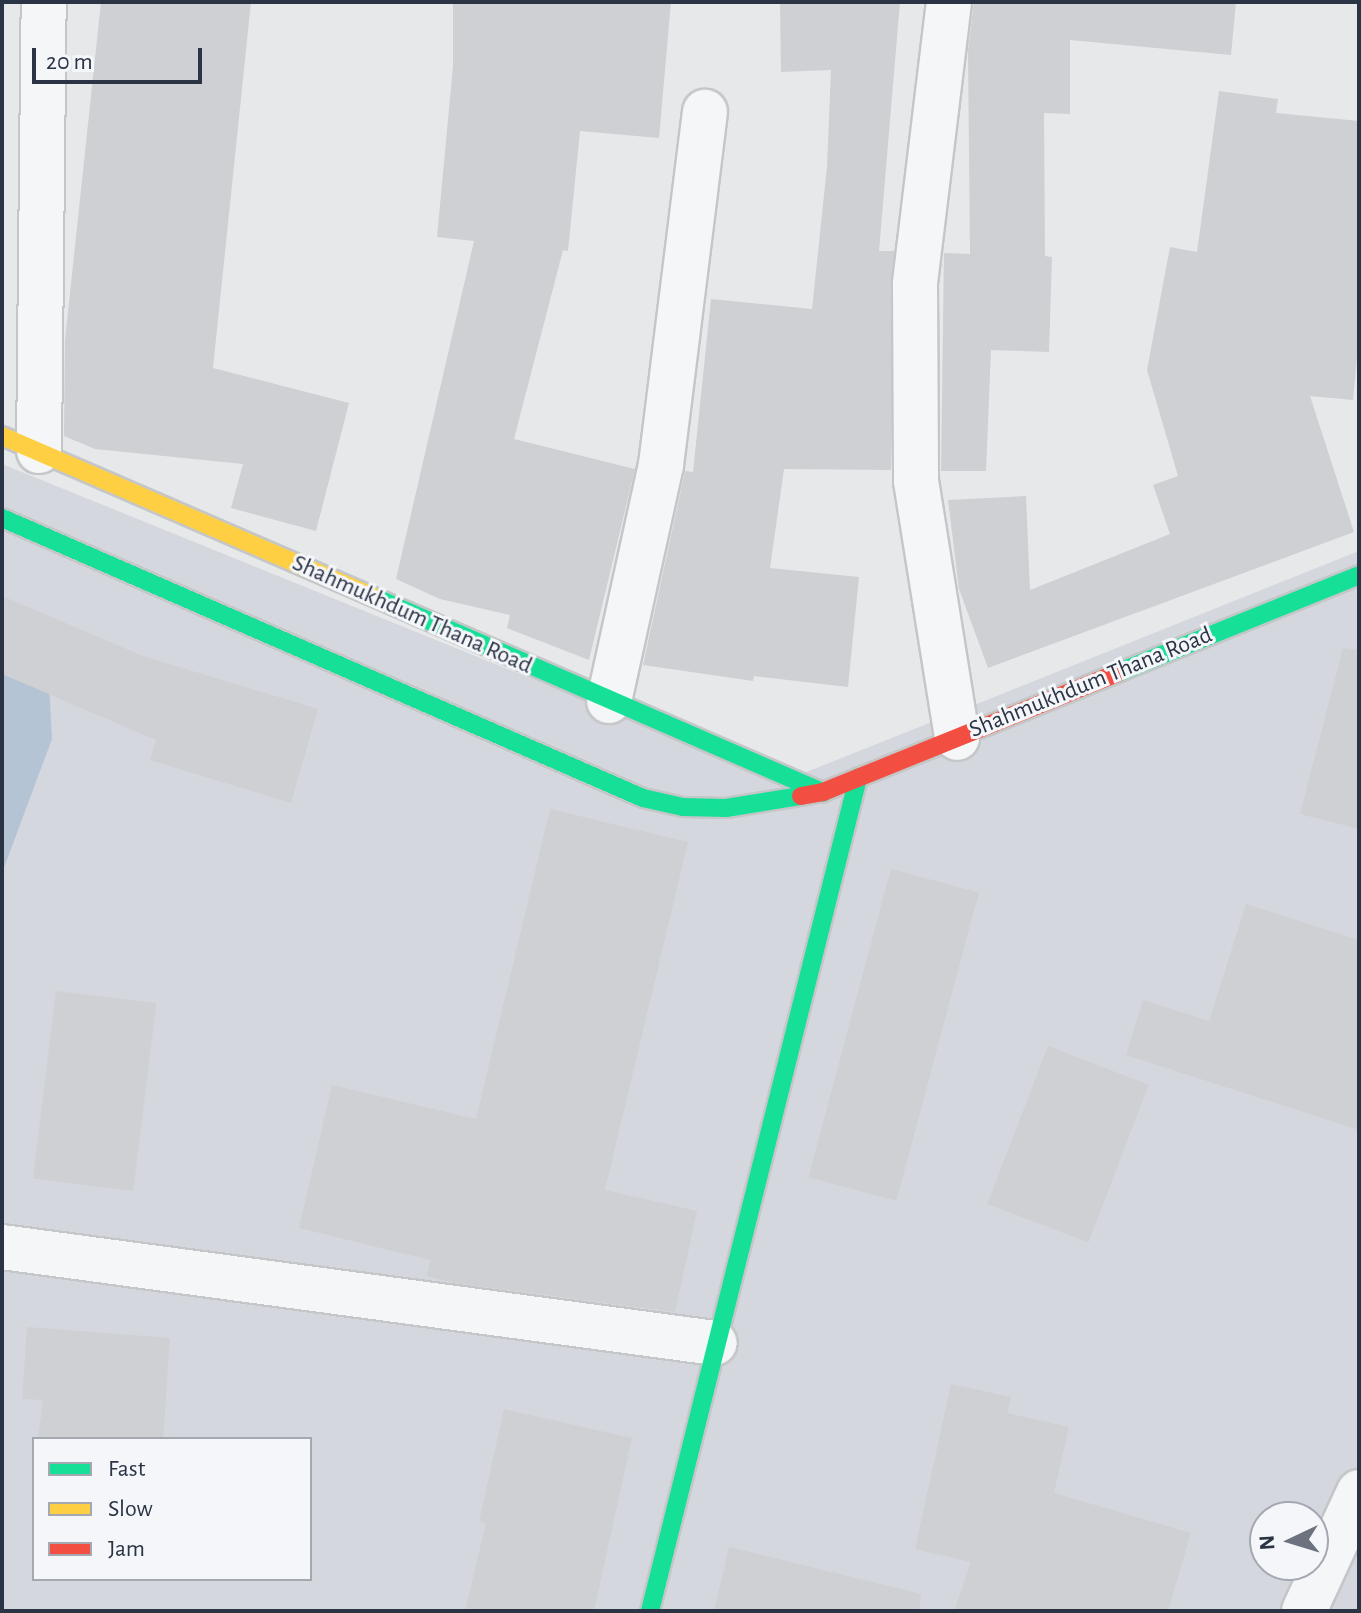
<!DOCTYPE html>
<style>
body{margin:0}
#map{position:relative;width:1361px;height:1613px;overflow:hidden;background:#e6e8ea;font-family:"Alegreya Sans",sans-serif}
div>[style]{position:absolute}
.built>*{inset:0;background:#d4d7dd}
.water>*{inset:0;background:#b4c4d5}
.building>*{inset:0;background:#ced0d3;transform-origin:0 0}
.roads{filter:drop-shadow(2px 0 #c4c6c8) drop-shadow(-2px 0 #c4c6c8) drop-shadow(0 2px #c4c6c8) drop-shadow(0 -2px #c4c6c8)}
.street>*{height:44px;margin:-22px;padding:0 22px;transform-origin:22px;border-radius:22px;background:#f5f6f7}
.fast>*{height:18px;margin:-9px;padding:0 9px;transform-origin:9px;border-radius:9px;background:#16e098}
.slow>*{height:18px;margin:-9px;padding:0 9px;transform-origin:9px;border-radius:9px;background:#ffcf43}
.jam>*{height:18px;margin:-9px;padding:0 9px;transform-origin:9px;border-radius:9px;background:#f24e42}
span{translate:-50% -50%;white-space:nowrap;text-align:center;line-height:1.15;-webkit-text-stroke:6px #f4f6f9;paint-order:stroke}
.street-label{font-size:24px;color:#2b3445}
.frame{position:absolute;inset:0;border:4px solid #2b3445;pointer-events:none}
.legend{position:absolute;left:32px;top:1437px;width:280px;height:144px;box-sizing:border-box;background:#f4f6f9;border:2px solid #a4a8b1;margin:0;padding:10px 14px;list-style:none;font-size:24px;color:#2b3445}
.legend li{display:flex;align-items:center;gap:16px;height:40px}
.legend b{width:40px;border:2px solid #a4a8b1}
.north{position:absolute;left:1249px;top:1501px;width:80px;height:80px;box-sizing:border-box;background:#f4f6f9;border:2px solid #a4a8b1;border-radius:50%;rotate:266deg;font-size:22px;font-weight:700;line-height:32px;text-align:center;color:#2b3445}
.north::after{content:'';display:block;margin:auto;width:28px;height:36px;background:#6c737f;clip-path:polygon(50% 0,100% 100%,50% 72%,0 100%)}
.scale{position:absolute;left:32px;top:48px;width:170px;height:36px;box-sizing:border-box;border:4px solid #2b3445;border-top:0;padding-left:10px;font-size:24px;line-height:28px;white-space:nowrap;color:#2b3445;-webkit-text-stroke:6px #f4f6f9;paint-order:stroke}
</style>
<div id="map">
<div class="built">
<i style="clip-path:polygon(evenodd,2px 464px,784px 781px,1359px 551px,1359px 1611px,2px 1611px,2px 464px,34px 1439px,310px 1439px,310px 1579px,34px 1579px,34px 1439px,2px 464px,1265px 1517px,1313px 1517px,1313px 1565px,1265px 1565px,1265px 1517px)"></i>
</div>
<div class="water">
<i style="clip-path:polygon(2px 665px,49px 684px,52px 739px,2px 873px)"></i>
</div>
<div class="building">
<i style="clip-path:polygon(101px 2px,251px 2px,213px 368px,349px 403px,316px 531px,231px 508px,243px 464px,95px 449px,64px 436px,65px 340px)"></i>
<i style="clip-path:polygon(453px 2px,671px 2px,659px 138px,580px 131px,568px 251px,563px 250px,514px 439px,635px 469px,589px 660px,507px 628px,510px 615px,440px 599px,396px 579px,474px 241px,437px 237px,453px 66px)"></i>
<i style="clip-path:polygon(780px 2px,900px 2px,879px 251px,894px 251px,891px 470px,784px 469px,770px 568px,859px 577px,848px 687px,754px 676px,753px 681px,643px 665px,685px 471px,693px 472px,711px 299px,812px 309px,827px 167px,831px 70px,781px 72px)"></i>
<i style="clip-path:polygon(974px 2px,1236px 2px,1231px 55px,1070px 40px,1070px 114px,1044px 113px,1045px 256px,1052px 257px,1049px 352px,991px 350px,986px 471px,941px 471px,944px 253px,970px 254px,968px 51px)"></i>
<i style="clip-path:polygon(1219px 91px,1278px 99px,1276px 113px,1359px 121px,1359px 336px,1353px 400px,1310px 396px,1354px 532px,988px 668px,959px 589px,948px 500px,1026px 496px,1030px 590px,1170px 534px,1153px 485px,1178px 476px,1147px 370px,1170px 247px,1197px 252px)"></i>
<i style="clip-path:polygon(2px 596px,143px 656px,318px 709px,291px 803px,150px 760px,156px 740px,2px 674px)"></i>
<i style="clip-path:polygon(1343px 648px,1359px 650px,1359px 829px,1300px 814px)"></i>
<i style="clip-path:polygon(550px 809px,688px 842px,605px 1190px,697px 1211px,675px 1312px,454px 1283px,427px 1276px,430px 1260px,299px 1228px,332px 1085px,476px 1119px)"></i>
<i style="left:891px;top:869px;width:91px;height:319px;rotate:15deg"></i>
<i style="clip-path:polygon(1246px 904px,1359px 940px,1359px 1130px,1126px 1055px,1143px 1000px,1209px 1021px)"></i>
<i style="left:56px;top:991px;width:101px;height:189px;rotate:7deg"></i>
<i style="left:1048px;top:1046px;width:108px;height:169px;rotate:21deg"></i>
<i style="clip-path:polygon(27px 1327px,170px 1338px,163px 1439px,38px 1439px,43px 1400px,22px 1399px)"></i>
<i style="clip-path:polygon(951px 1384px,1011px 1397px,1007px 1413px,1069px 1427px,1054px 1493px,1191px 1533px,1168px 1611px,954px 1611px,971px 1562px,915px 1549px)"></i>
<i style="clip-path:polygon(504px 1409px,632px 1438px,594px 1611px,465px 1611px,486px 1523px,479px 1522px)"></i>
<i style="clip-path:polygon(729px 1547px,921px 1594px,919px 1611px,714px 1611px)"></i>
</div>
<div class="roads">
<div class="street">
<i style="left:949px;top:2px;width:284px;rotate:96.9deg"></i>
<i style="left:915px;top:284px;width:197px;rotate:89.7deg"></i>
<i style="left:916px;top:481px;width:260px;rotate:80.9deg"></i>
<i style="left:39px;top:451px;width:449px;rotate:-89.4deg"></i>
<i style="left:609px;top:701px;width:242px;rotate:-77.6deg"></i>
<i style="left:661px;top:465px;width:356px;rotate:-82.9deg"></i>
<i style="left:2px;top:1247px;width:719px;rotate:7.67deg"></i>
<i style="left:1304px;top:1611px;width:131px;rotate:-65.2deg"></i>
</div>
<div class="fast">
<i style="left:2px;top:518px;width:699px;rotate:23.6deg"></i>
<i style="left:643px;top:798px;width:41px;rotate:12.7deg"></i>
<i style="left:683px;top:807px;width:43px;rotate:1.3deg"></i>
<i style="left:726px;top:808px;width:76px;rotate:-9.1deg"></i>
<i style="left:374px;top:597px;width:490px;rotate:23.5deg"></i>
<i style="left:1117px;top:673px;width:261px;rotate:-22deg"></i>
<i style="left:650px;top:1611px;width:859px;rotate:-75.98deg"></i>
</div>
<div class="slow">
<i style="left:2px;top:436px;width:405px;rotate:23.4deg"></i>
</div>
<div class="jam">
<i style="left:801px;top:796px;width:22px;rotate:-10deg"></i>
<i style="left:823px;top:792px;width:317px;rotate:-22deg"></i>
</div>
</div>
<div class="street-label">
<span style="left:412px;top:615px;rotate:24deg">Shahmukhdum Thana Road</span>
<span style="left:1091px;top:683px;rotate:-22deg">Shahmukhdum Thana Road</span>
</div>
<div class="frame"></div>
<ul class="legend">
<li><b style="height:10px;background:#16e098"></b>Fast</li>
<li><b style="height:10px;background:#ffcf43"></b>Slow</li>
<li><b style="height:10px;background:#f24e42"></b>Jam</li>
</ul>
<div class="north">N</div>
<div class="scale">20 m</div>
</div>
